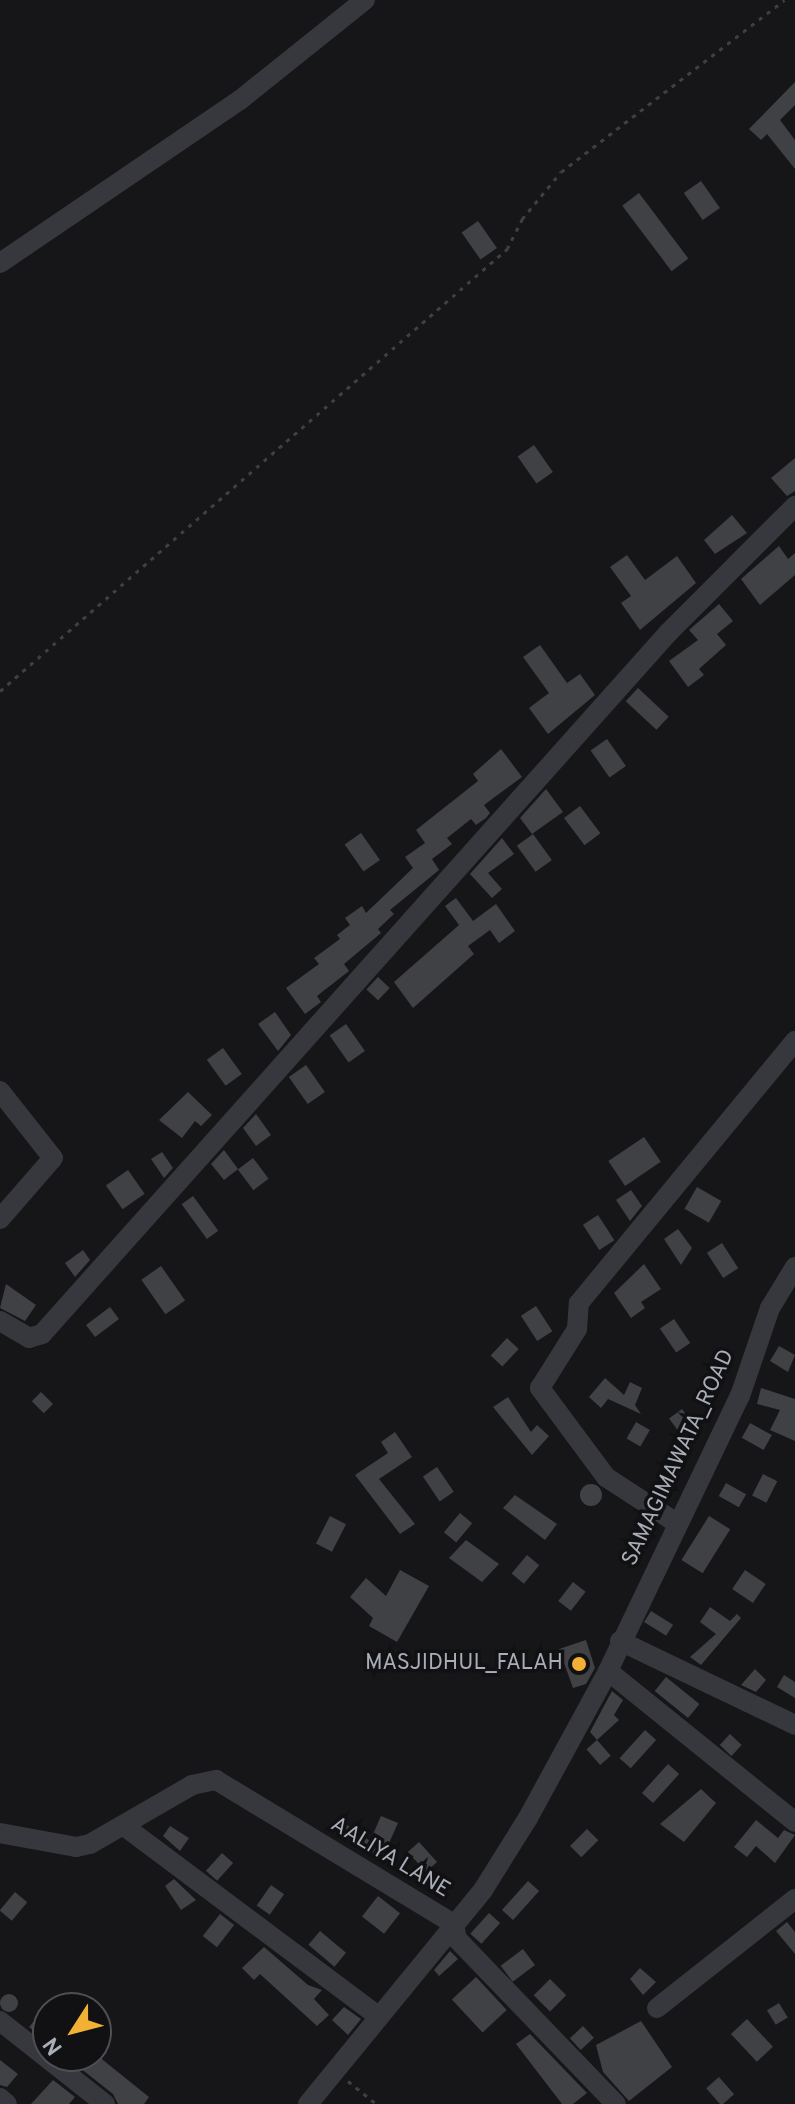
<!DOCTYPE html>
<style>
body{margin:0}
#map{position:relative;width:795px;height:2104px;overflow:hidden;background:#161618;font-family:Overpass,sans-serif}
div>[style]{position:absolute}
.building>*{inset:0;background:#404145;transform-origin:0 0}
.round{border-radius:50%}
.path>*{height:3px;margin-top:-1.5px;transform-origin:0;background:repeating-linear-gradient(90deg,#3d3f44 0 4px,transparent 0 10px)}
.minor>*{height:20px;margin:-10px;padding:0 10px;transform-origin:10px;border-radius:10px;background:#37383d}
.dots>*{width:22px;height:22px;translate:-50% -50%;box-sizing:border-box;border:4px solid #111113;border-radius:50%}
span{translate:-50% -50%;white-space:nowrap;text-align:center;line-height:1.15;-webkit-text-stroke:7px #111113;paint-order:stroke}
.street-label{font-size:22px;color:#a8adb8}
.poi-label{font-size:22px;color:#a8adb8}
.right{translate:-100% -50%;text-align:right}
.north{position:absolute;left:32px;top:1992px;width:80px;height:80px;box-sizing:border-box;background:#111113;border:2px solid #4d4f55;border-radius:50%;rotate:234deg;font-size:22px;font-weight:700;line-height:32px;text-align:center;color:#a8adb8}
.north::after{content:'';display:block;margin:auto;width:28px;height:36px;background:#f2b134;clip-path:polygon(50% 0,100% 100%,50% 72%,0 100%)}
</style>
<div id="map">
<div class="building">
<i style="clip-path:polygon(795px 82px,795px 105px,780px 120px,795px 140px,795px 169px,767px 134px,761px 140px,749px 129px)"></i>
<i style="left:701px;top:181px;width:33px;height:21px;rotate:55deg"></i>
<i style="left:639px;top:193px;width:82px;height:21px;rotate:53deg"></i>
<i style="left:478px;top:221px;width:33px;height:20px;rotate:55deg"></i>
<i style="left:534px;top:445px;width:33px;height:20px;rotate:55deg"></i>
<i style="clip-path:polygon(795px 458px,795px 491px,787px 496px,771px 478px)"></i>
<i style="clip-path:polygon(732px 515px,747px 533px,715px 554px,704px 540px)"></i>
<i style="clip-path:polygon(779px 546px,788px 559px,795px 553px,795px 575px,760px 605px,741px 579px)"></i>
<i style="clip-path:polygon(627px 555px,645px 580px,677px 556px,696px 583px,640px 630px,621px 603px,631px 596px,610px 567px)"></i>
<i style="clip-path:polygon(719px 604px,733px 621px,717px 634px,726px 645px,699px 669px,704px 675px,688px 687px,669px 661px,698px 640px,689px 630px)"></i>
<i style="clip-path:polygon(540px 645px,567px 683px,580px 674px,595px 695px,548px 734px,529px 708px,549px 693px,523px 657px)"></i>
<i style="left:638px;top:688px;width:42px;height:18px;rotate:43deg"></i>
<i style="left:607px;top:739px;width:33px;height:20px;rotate:55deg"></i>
<i style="clip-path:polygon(501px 749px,522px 777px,484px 805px,490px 813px,486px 818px,476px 825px,471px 819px,447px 838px,452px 844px,432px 859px,439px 870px,390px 910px,394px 914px,378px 929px,381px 933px,344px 964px,349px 971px,317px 996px,321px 1002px,305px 1014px,286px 988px,319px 964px,314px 958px,340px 939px,337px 935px,350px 925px,345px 918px,362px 906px,366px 913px,413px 868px,405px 857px,425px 843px,416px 830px,478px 781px,473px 774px)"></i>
<i style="clip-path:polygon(546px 789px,563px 812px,532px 834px,520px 818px)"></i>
<i style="left:580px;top:806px;width:34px;height:20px;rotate:53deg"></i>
<i style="left:361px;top:833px;width:33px;height:20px;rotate:55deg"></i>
<i style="left:533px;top:834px;width:32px;height:20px;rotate:54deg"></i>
<i style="clip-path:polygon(502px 838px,514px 854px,488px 873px,502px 889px,492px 898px,470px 874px)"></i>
<i style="clip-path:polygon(456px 898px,473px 921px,496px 904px,515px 931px,499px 943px,490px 930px,468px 946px,474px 954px,413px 1008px,394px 982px,459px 925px,445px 906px)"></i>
<i style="left:378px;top:977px;width:16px;height:17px;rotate:43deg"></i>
<i style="clip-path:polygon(275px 1012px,291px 1035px,278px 1051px,258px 1024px)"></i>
<i style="left:346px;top:1024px;width:33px;height:20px;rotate:55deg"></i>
<i style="left:223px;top:1048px;width:32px;height:20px;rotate:54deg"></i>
<i style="left:306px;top:1065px;width:33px;height:21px;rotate:55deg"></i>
<i style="clip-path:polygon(188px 1092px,212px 1115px,201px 1126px,195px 1121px,182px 1138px,159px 1120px)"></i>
<i style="clip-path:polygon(256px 1114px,271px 1135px,256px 1146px,243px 1128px)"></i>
<i style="left:644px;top:1137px;width:30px;height:43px;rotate:56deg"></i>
<i style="clip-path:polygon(224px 1150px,238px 1169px,224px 1180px,211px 1164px)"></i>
<i style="clip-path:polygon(162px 1152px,173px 1168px,164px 1178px,151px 1159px)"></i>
<i style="left:253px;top:1158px;width:26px;height:19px;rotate:53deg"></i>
<i style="left:128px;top:1170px;width:29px;height:27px;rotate:55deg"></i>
<i style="left:697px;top:1187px;width:28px;height:25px;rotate:30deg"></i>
<i style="clip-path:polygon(631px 1190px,642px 1206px,630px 1221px,616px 1200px)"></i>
<i style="left:193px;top:1196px;width:43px;height:14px;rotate:54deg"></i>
<i style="left:598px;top:1215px;width:30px;height:18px;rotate:57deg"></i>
<i style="clip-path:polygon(678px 1229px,692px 1248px,681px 1265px,664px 1239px)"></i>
<i style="left:722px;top:1243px;width:30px;height:18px;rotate:57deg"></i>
<i style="clip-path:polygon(83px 1250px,90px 1260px,75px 1277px,65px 1263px)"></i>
<i style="clip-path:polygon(644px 1264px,661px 1289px,641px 1302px,645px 1308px,631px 1318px,614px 1293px)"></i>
<i style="left:161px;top:1266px;width:42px;height:24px;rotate:55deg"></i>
<i style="clip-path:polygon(6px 1284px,36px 1305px,25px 1321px,0 1308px)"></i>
<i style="left:536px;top:1306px;width:30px;height:18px;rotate:57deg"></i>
<i style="left:110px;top:1307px;width:15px;height:30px;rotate:53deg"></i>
<i style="left:674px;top:1319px;width:29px;height:17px;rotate:56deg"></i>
<i style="left:507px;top:1338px;width:16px;height:24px;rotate:43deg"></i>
<i style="clip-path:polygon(779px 1346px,795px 1355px,788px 1372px,770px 1361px)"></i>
<i style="clip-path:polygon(605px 1378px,624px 1395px,630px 1382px,642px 1388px,635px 1405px,641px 1414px,608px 1399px,601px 1408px,589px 1397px)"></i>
<i style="clip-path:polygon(761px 1388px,795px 1399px,795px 1441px,770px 1430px,780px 1410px,757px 1404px)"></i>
<i style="left:41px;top:1392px;width:17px;height:13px;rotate:45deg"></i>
<i style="clip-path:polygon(508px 1397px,531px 1432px,537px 1425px,549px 1436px,532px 1455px,493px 1407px)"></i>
<i style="left:682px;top:1409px;width:24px;height:16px;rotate:54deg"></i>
<i style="left:636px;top:1422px;width:16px;height:19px;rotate:30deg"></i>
<i style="left:750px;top:1423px;width:25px;height:17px;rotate:29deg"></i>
<i style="clip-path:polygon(395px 1432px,412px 1457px,379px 1479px,415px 1524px,400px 1534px,355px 1475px,388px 1453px,381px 1442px)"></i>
<i style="left:437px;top:1467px;width:30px;height:17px;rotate:56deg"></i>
<i style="left:763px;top:1474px;width:16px;height:24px;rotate:27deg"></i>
<i style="left:726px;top:1483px;width:23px;height:15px;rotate:29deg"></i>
<i class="round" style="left:580px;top:1484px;width:22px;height:22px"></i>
<i style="clip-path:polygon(515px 1495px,557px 1524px,545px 1540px,503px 1508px)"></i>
<i style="left:460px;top:1513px;width:16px;height:25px;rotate:40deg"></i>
<i style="left:330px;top:1516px;width:18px;height:31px;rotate:27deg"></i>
<i style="left:709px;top:1516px;width:25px;height:52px;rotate:32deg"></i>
<i style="clip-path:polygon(466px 1540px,499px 1564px,482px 1582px,449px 1558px)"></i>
<i style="left:527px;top:1555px;width:16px;height:24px;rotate:40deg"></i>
<i style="clip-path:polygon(400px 1570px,429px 1586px,397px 1642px,369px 1626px,373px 1618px,350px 1597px,366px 1578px,386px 1596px)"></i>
<i style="left:745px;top:1570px;width:25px;height:23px;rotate:34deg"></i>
<i style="left:573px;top:1582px;width:16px;height:24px;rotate:38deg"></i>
<i style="clip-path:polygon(710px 1607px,730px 1621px,737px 1614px,741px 1618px,701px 1665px,690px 1657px,716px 1634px,700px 1622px)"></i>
<i style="left:651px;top:1611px;width:26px;height:13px;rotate:32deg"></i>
<i style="clip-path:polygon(586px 1640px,595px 1668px,586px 1684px,573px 1688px,559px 1649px)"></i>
<i style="clip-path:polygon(755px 1669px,766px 1680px,756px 1692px,741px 1685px)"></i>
<i style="clip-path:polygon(784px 1675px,795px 1682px,795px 1698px,777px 1687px)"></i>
<i style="left:666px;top:1677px;width:43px;height:18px;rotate:39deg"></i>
<i style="clip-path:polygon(612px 1691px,623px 1700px,614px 1715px,619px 1720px,597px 1740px,590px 1732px)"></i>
<i style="left:645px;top:1730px;width:15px;height:38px;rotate:42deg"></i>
<i style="left:730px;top:1734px;width:16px;height:15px;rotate:43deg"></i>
<i style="left:597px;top:1740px;width:21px;height:14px;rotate:49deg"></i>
<i style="left:668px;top:1764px;width:15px;height:39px;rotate:42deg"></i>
<i style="clip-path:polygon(701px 1789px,716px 1803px,684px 1842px,660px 1824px)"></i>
<i style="clip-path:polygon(381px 1816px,398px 1823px,385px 1852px,387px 1861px,340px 1834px,347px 1825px,370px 1841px)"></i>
<i style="clip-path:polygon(756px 1820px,778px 1838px,784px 1830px,795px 1835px,775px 1863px,756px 1846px,747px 1857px,734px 1847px)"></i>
<i style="clip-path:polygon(170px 1826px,189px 1838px,180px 1851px,163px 1836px)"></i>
<i style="left:587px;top:1829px;width:16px;height:24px;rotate:45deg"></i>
<i style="left:419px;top:1842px;width:27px;height:15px;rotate:48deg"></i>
<i style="left:222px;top:1853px;width:15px;height:24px;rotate:42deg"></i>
<i style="clip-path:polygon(174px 1879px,196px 1900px,181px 1910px,165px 1886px)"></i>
<i style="left:528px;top:1881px;width:15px;height:39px;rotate:42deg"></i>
<i style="left:271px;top:1885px;width:16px;height:25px;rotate:35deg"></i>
<i style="left:15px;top:1892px;width:16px;height:24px;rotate:40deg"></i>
<i style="left:378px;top:1896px;width:28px;height:26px;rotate:38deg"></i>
<i style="left:489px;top:1913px;width:15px;height:28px;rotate:42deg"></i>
<i style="left:220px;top:1914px;width:18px;height:28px;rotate:38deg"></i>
<i style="clip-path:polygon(787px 1922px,795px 1932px,795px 1954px,776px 1931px)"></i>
<i style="left:320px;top:1931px;width:34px;height:18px;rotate:40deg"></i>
<i style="clip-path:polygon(264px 1947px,308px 1985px,322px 1990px,314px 1999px,329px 2015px,317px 2026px,260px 1974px,254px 1980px,242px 1968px)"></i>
<i style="left:523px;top:1949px;width:20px;height:28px;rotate:53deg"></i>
<i style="clip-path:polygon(450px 1951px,458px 1959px,439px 1976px,434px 1970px)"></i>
<i style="clip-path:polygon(640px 1968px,656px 1982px,643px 1995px,630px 1979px)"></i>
<i style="left:476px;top:1977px;width:45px;height:33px;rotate:47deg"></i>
<i style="left:550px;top:1979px;width:23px;height:23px;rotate:45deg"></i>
<i class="round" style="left:0;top:1994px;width:18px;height:18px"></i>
<i style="left:779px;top:2003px;width:17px;height:14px;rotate:59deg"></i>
<i style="clip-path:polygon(48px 2005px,48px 2042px,29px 2027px)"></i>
<i style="clip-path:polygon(344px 2007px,361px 2019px,348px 2035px,332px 2020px)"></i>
<i style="left:747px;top:2019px;width:38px;height:22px;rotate:47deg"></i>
<i style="clip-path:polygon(641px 2021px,672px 2067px,629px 2101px,603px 2072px,596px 2045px)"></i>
<i style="left:583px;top:2026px;width:16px;height:18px;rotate:47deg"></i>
<i style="clip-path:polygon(530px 2034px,587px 2093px,573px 2104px,562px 2104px,516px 2044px)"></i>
<i style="clip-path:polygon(65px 2056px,98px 2056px,149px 2097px,144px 2104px,118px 2104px,113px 2094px)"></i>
<i style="clip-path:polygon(0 2060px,18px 2074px,7px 2087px,0 2085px)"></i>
<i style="left:719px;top:2077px;width:23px;height:17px;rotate:49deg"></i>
<i style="clip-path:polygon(53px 2080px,75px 2097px,69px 2104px,31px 2104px)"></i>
</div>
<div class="path">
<i style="left:0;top:691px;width:673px;rotate:-41.08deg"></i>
<i style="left:507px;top:249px;width:34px;rotate:-63deg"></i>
<i style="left:522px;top:219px;width:61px;rotate:-50.3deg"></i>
<i style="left:561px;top:172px;width:282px;rotate:-37.6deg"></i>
<i style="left:348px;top:2081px;width:36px;rotate:39deg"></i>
</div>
<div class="minor">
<i style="left:0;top:263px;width:290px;rotate:-34.2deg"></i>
<i style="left:240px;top:100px;width:160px;rotate:-38.7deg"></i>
<i style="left:0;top:1091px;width:85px;rotate:51.7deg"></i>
<i style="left:53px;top:1158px;width:81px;rotate:131deg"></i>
<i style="left:0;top:1321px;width:34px;rotate:30deg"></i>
<i style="left:29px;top:1338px;width:14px;rotate:-17deg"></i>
<i style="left:42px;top:1334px;width:940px;rotate:-48.23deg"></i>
<i style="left:668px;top:633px;width:180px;rotate:-45deg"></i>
<i style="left:678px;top:1524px;width:86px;rotate:-146.9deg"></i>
<i style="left:606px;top:1477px;width:111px;rotate:-126.6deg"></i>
<i style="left:540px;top:1388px;width:70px;rotate:-57.9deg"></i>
<i style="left:577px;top:1329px;width:26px;rotate:-86deg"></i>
<i style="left:579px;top:1303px;width:340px;rotate:-50.5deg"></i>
<i style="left:620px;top:1641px;width:194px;rotate:25.6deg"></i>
<i style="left:608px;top:1671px;width:240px;rotate:38.9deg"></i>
<i style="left:124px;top:1826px;width:316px;rotate:36.8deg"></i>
<i style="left:0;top:1833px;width:77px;rotate:10.4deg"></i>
<i style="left:76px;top:1847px;width:14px;rotate:-12deg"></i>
<i style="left:90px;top:1844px;width:118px;rotate:-30deg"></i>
<i style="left:192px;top:1785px;width:25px;rotate:-12deg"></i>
<i style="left:216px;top:1780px;width:278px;rotate:31.2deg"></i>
<i style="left:454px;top:1924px;width:15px;rotate:79deg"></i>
<i style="left:457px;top:1939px;width:229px;rotate:46.1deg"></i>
<i style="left:657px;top:2008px;width:176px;rotate:-38.3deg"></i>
<i style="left:0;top:2021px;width:134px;rotate:38.3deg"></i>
<i style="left:0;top:2098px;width:9px;rotate:41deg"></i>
<i style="left:308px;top:2104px;width:276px;rotate:-50.7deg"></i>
<i style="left:483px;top:1890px;width:85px;rotate:-58deg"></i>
<i style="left:528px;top:1818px;width:167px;rotate:-61.4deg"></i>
<i style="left:608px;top:1671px;width:305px;rotate:-64.4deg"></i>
<i style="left:740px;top:1396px;width:93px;rotate:-71.2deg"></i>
<i style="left:770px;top:1308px;width:48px;rotate:-58.6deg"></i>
</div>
<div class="dots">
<i style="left:579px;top:1664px;background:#f2b134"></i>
</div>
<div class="street-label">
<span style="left:679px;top:1458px;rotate:-65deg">SAMAGIMAWATA_ROAD</span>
<span style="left:390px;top:1858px;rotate:31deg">AALIYA LANE</span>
</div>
<div class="poi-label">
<span class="right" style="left:563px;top:1664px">MASJIDHUL_FALAH</span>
</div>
<div class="north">N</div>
</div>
